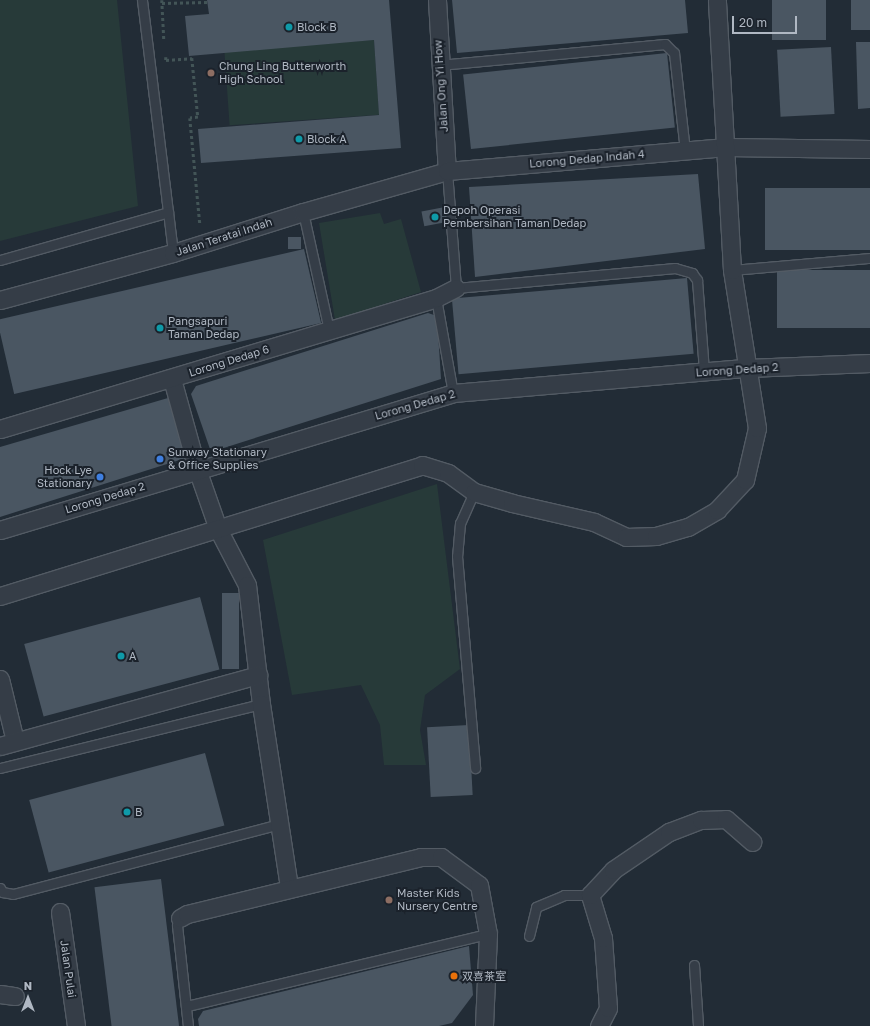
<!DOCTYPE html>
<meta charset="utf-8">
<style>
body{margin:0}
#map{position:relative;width:870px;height:1026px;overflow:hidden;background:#222c36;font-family:"Golos Text","Noto Sans SC",sans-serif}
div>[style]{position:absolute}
.green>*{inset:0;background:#273a39;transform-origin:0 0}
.building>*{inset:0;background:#4a5662;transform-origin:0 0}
.path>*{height:2.5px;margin-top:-1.25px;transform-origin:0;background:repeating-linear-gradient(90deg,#435557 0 3px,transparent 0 6px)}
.roads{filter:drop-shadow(1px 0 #535b64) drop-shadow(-1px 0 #535b64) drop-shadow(0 1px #535b64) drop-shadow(0 -1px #535b64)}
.lane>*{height:9px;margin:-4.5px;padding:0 4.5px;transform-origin:4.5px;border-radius:4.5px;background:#353d47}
.street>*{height:17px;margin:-8.5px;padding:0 8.5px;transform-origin:8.5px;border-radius:8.5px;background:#353d47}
.dots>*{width:11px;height:11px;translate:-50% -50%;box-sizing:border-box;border:2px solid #1b222b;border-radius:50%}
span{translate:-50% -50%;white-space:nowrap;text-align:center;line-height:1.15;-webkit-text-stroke:4px #1b222b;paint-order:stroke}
.poi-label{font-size:11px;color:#b0b8c3}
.left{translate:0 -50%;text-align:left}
.right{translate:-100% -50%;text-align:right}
.street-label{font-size:11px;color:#b0b8c3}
.north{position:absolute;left:8px;top:978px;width:40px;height:40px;-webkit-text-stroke:3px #1b222b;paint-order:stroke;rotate:0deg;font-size:11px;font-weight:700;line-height:16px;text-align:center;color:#b0b8c3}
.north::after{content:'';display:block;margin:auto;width:14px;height:18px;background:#b0b8c3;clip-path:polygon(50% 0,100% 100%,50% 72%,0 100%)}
.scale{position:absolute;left:732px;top:16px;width:65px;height:18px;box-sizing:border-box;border:2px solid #b0b8c3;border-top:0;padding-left:5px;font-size:12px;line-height:14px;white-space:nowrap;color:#b0b8c3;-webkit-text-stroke:3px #1b222b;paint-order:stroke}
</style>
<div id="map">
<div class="green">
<i style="clip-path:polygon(0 0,117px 0,138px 206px,0 241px)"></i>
<i style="left:374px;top:40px;width:75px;height:150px;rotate:86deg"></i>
<i style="clip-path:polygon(380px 213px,384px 224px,401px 219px,421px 292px,335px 320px,319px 223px)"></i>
<i style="clip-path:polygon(437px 484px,460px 669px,425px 695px,420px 730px,426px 765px,384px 765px,380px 725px,361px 685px,292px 695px,263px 540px)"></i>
</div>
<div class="building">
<i style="clip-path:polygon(207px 0,389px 0,401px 148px,201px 163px,198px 129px,379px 115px,374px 40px,189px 56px,185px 16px,209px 14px)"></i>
<i style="clip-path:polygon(452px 0,685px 0,688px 33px,457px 53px)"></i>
<i style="left:772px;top:0;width:54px;height:40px"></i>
<i style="left:851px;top:0;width:19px;height:30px"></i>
<i style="clip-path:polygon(856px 42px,870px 42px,870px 108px,858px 109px)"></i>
<i style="left:831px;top:47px;width:67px;height:54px;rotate:87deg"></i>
<i style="left:667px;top:53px;width:75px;height:205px;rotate:84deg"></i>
<i style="clip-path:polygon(698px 174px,705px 249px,475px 277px,469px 187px)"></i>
<i style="left:870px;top:188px;width:62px;height:105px;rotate:90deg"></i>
<i style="left:445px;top:207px;width:15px;height:24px;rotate:79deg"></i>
<i style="left:288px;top:237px;width:13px;height:12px"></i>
<i style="left:304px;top:249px;width:76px;height:315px;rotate:77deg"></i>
<i style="left:870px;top:270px;width:58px;height:93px;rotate:90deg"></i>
<i style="left:687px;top:278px;width:76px;height:236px;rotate:85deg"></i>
<i style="clip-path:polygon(428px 313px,437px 316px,441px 379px,211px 452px,191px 394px,196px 386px)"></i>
<i style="clip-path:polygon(168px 398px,189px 457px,0 517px,0 447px)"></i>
<i style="left:222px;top:593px;width:17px;height:76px"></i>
<i style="left:200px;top:597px;width:75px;height:182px;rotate:75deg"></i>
<i style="left:469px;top:725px;width:70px;height:42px;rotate:87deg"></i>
<i style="left:205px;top:753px;width:75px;height:182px;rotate:75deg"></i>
<i style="left:161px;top:879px;width:148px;height:67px;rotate:83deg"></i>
<i style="clip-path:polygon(469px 946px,473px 995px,452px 1023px,439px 1026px,199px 1026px,198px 1019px,203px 1011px)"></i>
</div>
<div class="path">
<i style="left:162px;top:0;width:40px;rotate:87.1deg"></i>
<i style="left:162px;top:3px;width:46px;rotate:-1.2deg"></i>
<i style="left:166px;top:57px;width:3px;rotate:90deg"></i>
<i style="left:166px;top:60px;width:26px;rotate:-4deg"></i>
<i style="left:192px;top:58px;width:59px;rotate:84.2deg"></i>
<i style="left:198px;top:117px;width:8px;rotate:173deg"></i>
<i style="left:190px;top:118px;width:106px;rotate:84.6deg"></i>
</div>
<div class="roads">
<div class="lane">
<i style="left:142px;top:0;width:255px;rotate:83deg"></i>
<i style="left:439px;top:65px;width:227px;rotate:-5.3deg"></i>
<i style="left:665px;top:44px;width:13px;rotate:45deg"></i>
<i style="left:674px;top:53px;width:99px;rotate:83.6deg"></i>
<i style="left:447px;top:171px;width:117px;rotate:85.6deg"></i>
<i style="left:456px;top:288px;width:220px;rotate:-5.2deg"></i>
<i style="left:675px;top:268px;width:18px;rotate:16deg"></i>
<i style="left:692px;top:273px;width:9px;rotate:54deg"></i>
<i style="left:697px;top:280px;width:92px;rotate:85.6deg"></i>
<i style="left:303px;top:212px;width:121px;rotate:77.6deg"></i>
<i style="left:0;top:260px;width:175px;rotate:-15.9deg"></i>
<i style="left:732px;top:270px;width:139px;rotate:-5deg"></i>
<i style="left:436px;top:298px;width:97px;rotate:79.9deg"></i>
<i style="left:474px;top:492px;width:34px;rotate:114deg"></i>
<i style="left:460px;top:523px;width:33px;rotate:95deg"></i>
<i style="left:457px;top:556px;width:213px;rotate:85.1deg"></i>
<i style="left:0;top:768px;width:269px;rotate:-13.8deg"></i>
<i style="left:0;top:888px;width:4px;rotate:63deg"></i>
<i style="left:2px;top:892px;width:11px;rotate:10deg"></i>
<i style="left:13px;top:894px;width:275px;rotate:-14.7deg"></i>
<i style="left:180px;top:918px;width:8px;rotate:113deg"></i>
<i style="left:177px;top:925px;width:102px;rotate:83.8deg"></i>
<i style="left:529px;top:936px;width:30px;rotate:-76deg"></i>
<i style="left:536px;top:907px;width:30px;rotate:-23deg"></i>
<i style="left:564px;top:895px;width:26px"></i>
<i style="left:694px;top:965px;width:61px;rotate:86.2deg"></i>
<i style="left:187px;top:1006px;width:309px;rotate:-13.5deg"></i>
</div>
<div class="street">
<i style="left:437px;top:0;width:171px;rotate:86.7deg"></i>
<i style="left:0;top:300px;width:179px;rotate:-15.2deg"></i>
<i style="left:173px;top:253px;width:136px;rotate:-17.5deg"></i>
<i style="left:303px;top:212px;width:150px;rotate:-15.9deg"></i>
<i style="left:447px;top:171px;width:280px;rotate:-4.9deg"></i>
<i style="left:726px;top:147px;width:144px;rotate:0.8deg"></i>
<i style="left:172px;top:379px;width:93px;rotate:74.5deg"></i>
<i style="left:197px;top:469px;width:64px;rotate:70.7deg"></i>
<i style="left:218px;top:529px;width:63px;rotate:62.6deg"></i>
<i style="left:247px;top:585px;width:120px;rotate:83.3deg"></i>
<i style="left:261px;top:704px;width:186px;rotate:81.3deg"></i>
<i style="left:0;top:429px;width:455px;rotate:-16.7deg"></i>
<i style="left:436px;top:298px;width:22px;rotate:-27deg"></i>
<i style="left:0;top:530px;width:473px;rotate:-16.8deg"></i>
<i style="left:453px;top:393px;width:295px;rotate:-4.9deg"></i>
<i style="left:747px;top:368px;width:123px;rotate:-2.3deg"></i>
<i style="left:0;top:596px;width:442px;rotate:-17.2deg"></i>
<i style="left:422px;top:465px;width:27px;rotate:17deg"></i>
<i style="left:448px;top:473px;width:32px;rotate:36deg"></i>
<i style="left:474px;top:492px;width:40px;rotate:16deg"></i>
<i style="left:512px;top:503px;width:84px;rotate:13deg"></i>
<i style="left:594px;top:522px;width:35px;rotate:25deg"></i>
<i style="left:626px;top:537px;width:30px;rotate:-2deg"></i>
<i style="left:656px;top:536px;width:33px;rotate:-16deg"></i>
<i style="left:688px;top:527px;width:34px;rotate:-30deg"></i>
<i style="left:717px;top:510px;width:41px;rotate:-47deg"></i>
<i style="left:745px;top:480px;width:53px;rotate:-77deg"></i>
<i style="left:757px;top:428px;width:160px;rotate:-99deg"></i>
<i style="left:732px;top:270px;width:270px;rotate:-93.2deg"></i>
<i style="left:0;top:679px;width:64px;rotate:76.4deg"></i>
<i style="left:0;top:746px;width:268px;rotate:-15.4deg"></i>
<i style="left:60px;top:912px;width:115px;rotate:82deg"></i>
<i style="left:180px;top:918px;width:8px;rotate:-30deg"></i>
<i style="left:187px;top:914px;width:241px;rotate:-13.7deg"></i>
<i style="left:421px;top:857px;width:20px"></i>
<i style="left:441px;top:857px;width:47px;rotate:36.4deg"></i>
<i style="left:479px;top:885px;width:50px;rotate:79.6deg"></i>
<i style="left:488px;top:934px;width:92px;rotate:92.5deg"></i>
<i style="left:0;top:994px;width:15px;rotate:8deg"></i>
<i style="left:599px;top:1026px;width:20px;rotate:-63deg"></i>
<i style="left:608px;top:1008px;width:70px;rotate:-94.1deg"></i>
<i style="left:603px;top:938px;width:45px;rotate:-106.8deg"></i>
<i style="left:590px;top:895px;width:34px;rotate:-47deg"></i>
<i style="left:613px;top:870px;width:68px;rotate:-34.2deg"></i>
<i style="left:669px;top:832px;width:34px;rotate:-21deg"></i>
<i style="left:701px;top:820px;width:25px;rotate:-2deg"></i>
<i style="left:726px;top:819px;width:35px;rotate:41deg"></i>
</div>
</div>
<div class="dots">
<i style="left:289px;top:27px;background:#0f9aa8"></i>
<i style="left:211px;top:73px;background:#8d6e63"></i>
<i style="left:299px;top:139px;background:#0f9aa8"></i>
<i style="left:435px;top:217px;background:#0f9aa8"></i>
<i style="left:160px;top:328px;background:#0f9aa8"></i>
<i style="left:160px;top:459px;background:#3f7fe0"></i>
<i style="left:100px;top:477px;background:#3f7fe0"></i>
<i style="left:121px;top:656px;background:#0f9aa8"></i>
<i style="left:127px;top:812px;background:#0f9aa8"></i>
<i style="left:389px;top:900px;background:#8d6e63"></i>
<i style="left:454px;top:976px;background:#e8710a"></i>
</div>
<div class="poi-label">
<span class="left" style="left:297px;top:27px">Block B</span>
<span class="left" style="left:219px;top:73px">Chung Ling Butterworth<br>High School</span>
<span class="left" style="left:307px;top:139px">Block A</span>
<span class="left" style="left:443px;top:217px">Depoh Operasi<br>Pembersihan Taman Dedap</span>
<span class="left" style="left:168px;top:328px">Pangsapuri<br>Taman Dedap</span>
<span class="left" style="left:168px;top:459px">Sunway Stationary<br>&amp; Office Supplies</span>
<span class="right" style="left:92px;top:477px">Hock Lye<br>Stationary</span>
<span class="left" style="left:129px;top:656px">A</span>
<span class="left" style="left:135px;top:812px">B</span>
<span class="left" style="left:397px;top:900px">Master Kids<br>Nursery Centre</span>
<span class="left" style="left:462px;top:976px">双喜茶室</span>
</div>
<div class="street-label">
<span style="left:441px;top:86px;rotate:-94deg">Jalan Ong Yi How</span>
<span style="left:587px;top:159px;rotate:-5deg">Lorong Dedap Indah 4</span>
<span style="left:224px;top:237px;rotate:-18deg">Jalan Teratai Indah</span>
<span style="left:229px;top:361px;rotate:-17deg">Lorong Dedap 6</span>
<span style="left:737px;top:370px;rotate:-4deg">Lorong Dedap 2</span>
<span style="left:415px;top:405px;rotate:-16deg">Lorong Dedap 2</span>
<span style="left:105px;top:498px;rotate:-17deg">Lorong Dedap 2</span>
<span style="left:68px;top:969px;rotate:82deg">Jalan Pulai</span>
</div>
<div class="north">N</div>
<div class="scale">20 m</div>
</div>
